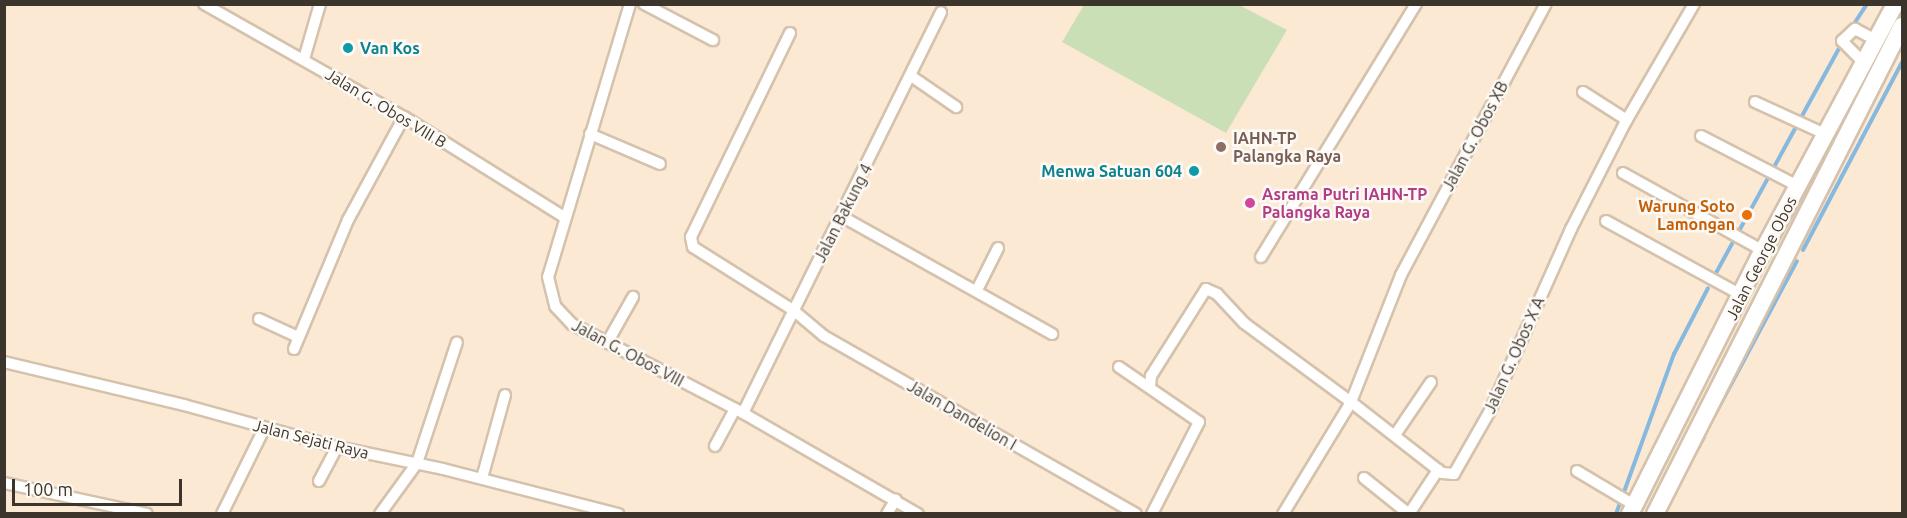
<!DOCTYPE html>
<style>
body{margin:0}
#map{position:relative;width:1907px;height:518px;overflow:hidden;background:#fce9d3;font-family:Ubuntu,sans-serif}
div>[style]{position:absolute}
.green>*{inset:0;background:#cadfb5}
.stream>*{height:4px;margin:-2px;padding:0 2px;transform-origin:2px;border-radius:2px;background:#86b8e0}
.roads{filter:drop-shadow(2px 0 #d4c2ac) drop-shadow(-2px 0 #d4c2ac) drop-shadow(0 2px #d4c2ac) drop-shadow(0 -2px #d4c2ac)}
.minor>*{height:10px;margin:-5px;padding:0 5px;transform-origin:5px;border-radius:5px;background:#fff}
.primary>*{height:16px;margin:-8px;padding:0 8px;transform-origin:8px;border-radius:8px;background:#fff}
.dots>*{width:16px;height:16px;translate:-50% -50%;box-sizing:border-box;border:3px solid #fdf9f5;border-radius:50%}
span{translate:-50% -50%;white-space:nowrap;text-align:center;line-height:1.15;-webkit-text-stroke:5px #fdf9f5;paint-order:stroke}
.culture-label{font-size:16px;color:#0d838f;font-weight:700}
.left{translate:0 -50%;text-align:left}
.right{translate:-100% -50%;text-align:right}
.street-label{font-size:16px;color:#3c352c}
.education-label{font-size:16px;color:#785e54;font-weight:700}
.hotel-label{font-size:16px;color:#b23c85;font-weight:700}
.food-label{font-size:16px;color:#c56008;font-weight:700}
.frame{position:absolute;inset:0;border:6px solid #3c352c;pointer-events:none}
.scale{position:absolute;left:12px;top:479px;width:170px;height:27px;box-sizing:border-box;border:3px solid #3c352c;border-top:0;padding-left:8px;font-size:18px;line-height:21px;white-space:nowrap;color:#3c352c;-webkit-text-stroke:4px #fdf9f5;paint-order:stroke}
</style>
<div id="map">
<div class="green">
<i style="clip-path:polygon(1084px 5px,1239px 5px,1287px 30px,1226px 133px,1062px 42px)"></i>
</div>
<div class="stream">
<i style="left:1852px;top:27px;width:27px;rotate:-57deg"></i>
<i style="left:1803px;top:250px;width:212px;rotate:-62.2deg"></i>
<i style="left:1716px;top:273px;width:262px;rotate:-61.3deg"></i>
<i style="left:1712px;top:420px;width:180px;rotate:-61.9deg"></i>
<i style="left:1693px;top:457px;width:23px;rotate:-61deg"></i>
<i style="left:1616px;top:514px;width:170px;rotate:-70.1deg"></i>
<i style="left:1674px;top:354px;width:74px;rotate:-62.7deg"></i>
</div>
<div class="roads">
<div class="minor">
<i style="left:204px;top:4px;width:230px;rotate:29.5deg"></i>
<i style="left:404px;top:117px;width:189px;rotate:32deg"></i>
<i style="left:630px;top:4px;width:285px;rotate:106.7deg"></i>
<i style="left:548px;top:277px;width:30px;rotate:76deg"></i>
<i style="left:555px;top:306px;width:25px;rotate:47deg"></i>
<i style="left:572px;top:324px;width:193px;rotate:27.5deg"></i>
<i style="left:743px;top:413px;width:202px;rotate:30deg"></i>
<i style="left:644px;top:4px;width:78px;rotate:27.6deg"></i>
<i style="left:790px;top:33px;width:227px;rotate:115.9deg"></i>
<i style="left:691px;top:237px;width:10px;rotate:79deg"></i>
<i style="left:693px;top:247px;width:118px;rotate:32.2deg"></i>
<i style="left:793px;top:310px;width:40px;rotate:40deg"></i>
<i style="left:824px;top:336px;width:359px;rotate:29.7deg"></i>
<i style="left:304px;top:59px;width:57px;rotate:-73.8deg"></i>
<i style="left:1864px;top:63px;width:31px;rotate:-135deg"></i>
<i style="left:1842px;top:41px;width:18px;rotate:-43deg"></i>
<i style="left:1855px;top:29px;width:24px;rotate:28deg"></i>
<i style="left:911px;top:76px;width:55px;rotate:34.6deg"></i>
<i style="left:1583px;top:92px;width:52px;rotate:32.5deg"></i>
<i style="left:1755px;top:102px;width:77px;rotate:24.6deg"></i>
<i style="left:590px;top:134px;width:76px;rotate:23.2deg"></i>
<i style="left:1701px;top:136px;width:109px;rotate:27.3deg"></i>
<i style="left:1623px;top:173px;width:161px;rotate:29deg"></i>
<i style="left:841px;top:216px;width:242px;rotate:29.2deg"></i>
<i style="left:1606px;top:221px;width:154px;rotate:28.7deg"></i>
<i style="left:1261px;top:257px;width:297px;rotate:-58.5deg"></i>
<i style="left:977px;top:290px;width:47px;rotate:-63.4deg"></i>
<i style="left:259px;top:319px;width:43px;rotate:24.8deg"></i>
<i style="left:607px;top:343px;width:53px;rotate:-60.5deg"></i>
<i style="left:294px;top:349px;width:140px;rotate:-67.3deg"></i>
<i style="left:348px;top:220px;width:117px;rotate:-61.5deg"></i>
<i style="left:4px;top:362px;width:185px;rotate:13.4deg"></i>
<i style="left:184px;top:405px;width:159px;rotate:15.4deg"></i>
<i style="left:337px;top:447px;width:108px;rotate:11.7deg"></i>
<i style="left:443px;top:469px;width:181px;rotate:14.4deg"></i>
<i style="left:1119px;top:367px;width:97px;rotate:34.5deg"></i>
<i style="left:1199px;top:422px;width:103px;rotate:117.1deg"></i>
<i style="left:1150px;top:387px;width:11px;rotate:-85deg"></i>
<i style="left:1151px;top:376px;width:103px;rotate:-57.7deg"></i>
<i style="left:1206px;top:289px;width:12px;rotate:24deg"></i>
<i style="left:1217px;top:294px;width:40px;rotate:47deg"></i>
<i style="left:1244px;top:323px;width:133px;rotate:36.4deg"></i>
<i style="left:1351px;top:402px;width:136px;rotate:-68.5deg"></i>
<i style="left:1401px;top:275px;width:307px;rotate:-61.9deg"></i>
<i style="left:743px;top:413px;width:447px;rotate:-63.7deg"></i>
<i style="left:1395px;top:435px;width:64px;rotate:-55.8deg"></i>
<i style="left:715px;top:446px;width:42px;rotate:-61.6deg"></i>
<i style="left:1577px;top:471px;width:66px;rotate:30.8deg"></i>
<i style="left:482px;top:478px;width:86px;rotate:-74.5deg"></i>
<i style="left:1364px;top:478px;width:58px;rotate:38.7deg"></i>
<i style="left:1409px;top:514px;width:53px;rotate:-56.6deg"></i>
<i style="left:319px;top:481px;width:38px;rotate:-62deg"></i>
<i style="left:4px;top:483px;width:146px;rotate:12.2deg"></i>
<i style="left:222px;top:514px;width:95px;rotate:-63.7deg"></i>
<i style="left:380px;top:514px;width:63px;rotate:-54deg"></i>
<i style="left:417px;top:463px;width:127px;rotate:-71.7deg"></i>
<i style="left:887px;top:514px;width:17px;rotate:-59deg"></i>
<i style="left:1283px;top:514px;width:131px;rotate:-58.7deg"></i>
<i style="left:1351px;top:402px;width:115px;rotate:38deg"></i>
<i style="left:1442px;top:473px;width:12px;rotate:5deg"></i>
<i style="left:1454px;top:474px;width:73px;rotate:-60.3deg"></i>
<i style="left:1490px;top:411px;width:199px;rotate:-66deg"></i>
<i style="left:1571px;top:229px;width:119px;rotate:-63deg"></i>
<i style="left:1625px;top:123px;width:138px;rotate:-59.9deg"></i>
</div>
<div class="primary">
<i style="left:1630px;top:514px;width:287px;rotate:-63.3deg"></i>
<i style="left:1759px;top:258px;width:288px;rotate:-61.8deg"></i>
<i style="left:1655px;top:514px;width:547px;rotate:-63.15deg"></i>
</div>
</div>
<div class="dots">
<i style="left:348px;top:48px;background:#0f9aa8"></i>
<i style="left:1221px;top:147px;background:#8d6e63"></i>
<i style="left:1194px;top:171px;background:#0f9aa8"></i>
<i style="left:1250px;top:203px;background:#d1479c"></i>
<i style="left:1747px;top:215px;background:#e8710a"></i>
</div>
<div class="culture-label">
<span class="left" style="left:360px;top:48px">Van Kos</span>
<span class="right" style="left:1182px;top:171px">Menwa Satuan 604</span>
</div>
<div class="street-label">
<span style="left:386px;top:108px;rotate:31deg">Jalan G. Obos VIII B</span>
<span style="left:1475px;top:136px;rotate:-62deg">Jalan G. Obos XB</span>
<span style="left:843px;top:213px;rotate:-63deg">Jalan Bakung 4</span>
<span style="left:1761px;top:258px;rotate:-63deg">Jalan George Obos</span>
<span style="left:628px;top:353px;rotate:28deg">Jalan G. Obos VIII</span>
<span style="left:1514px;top:355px;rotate:-66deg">Jalan G. Obos X A</span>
<span style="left:962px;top:415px;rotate:30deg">Jalan Dandelion I</span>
<span style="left:311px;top:439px;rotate:14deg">Jalan Sejati Raya</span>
</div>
<div class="education-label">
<span class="left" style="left:1233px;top:147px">IAHN-TP<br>Palangka Raya</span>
</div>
<div class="hotel-label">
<span class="left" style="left:1262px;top:203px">Asrama Putri IAHN-TP<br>Palangka Raya</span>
</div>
<div class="food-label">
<span class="right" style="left:1735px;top:215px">Warung Soto<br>Lamongan</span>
</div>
<div class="frame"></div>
<div class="scale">100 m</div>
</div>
